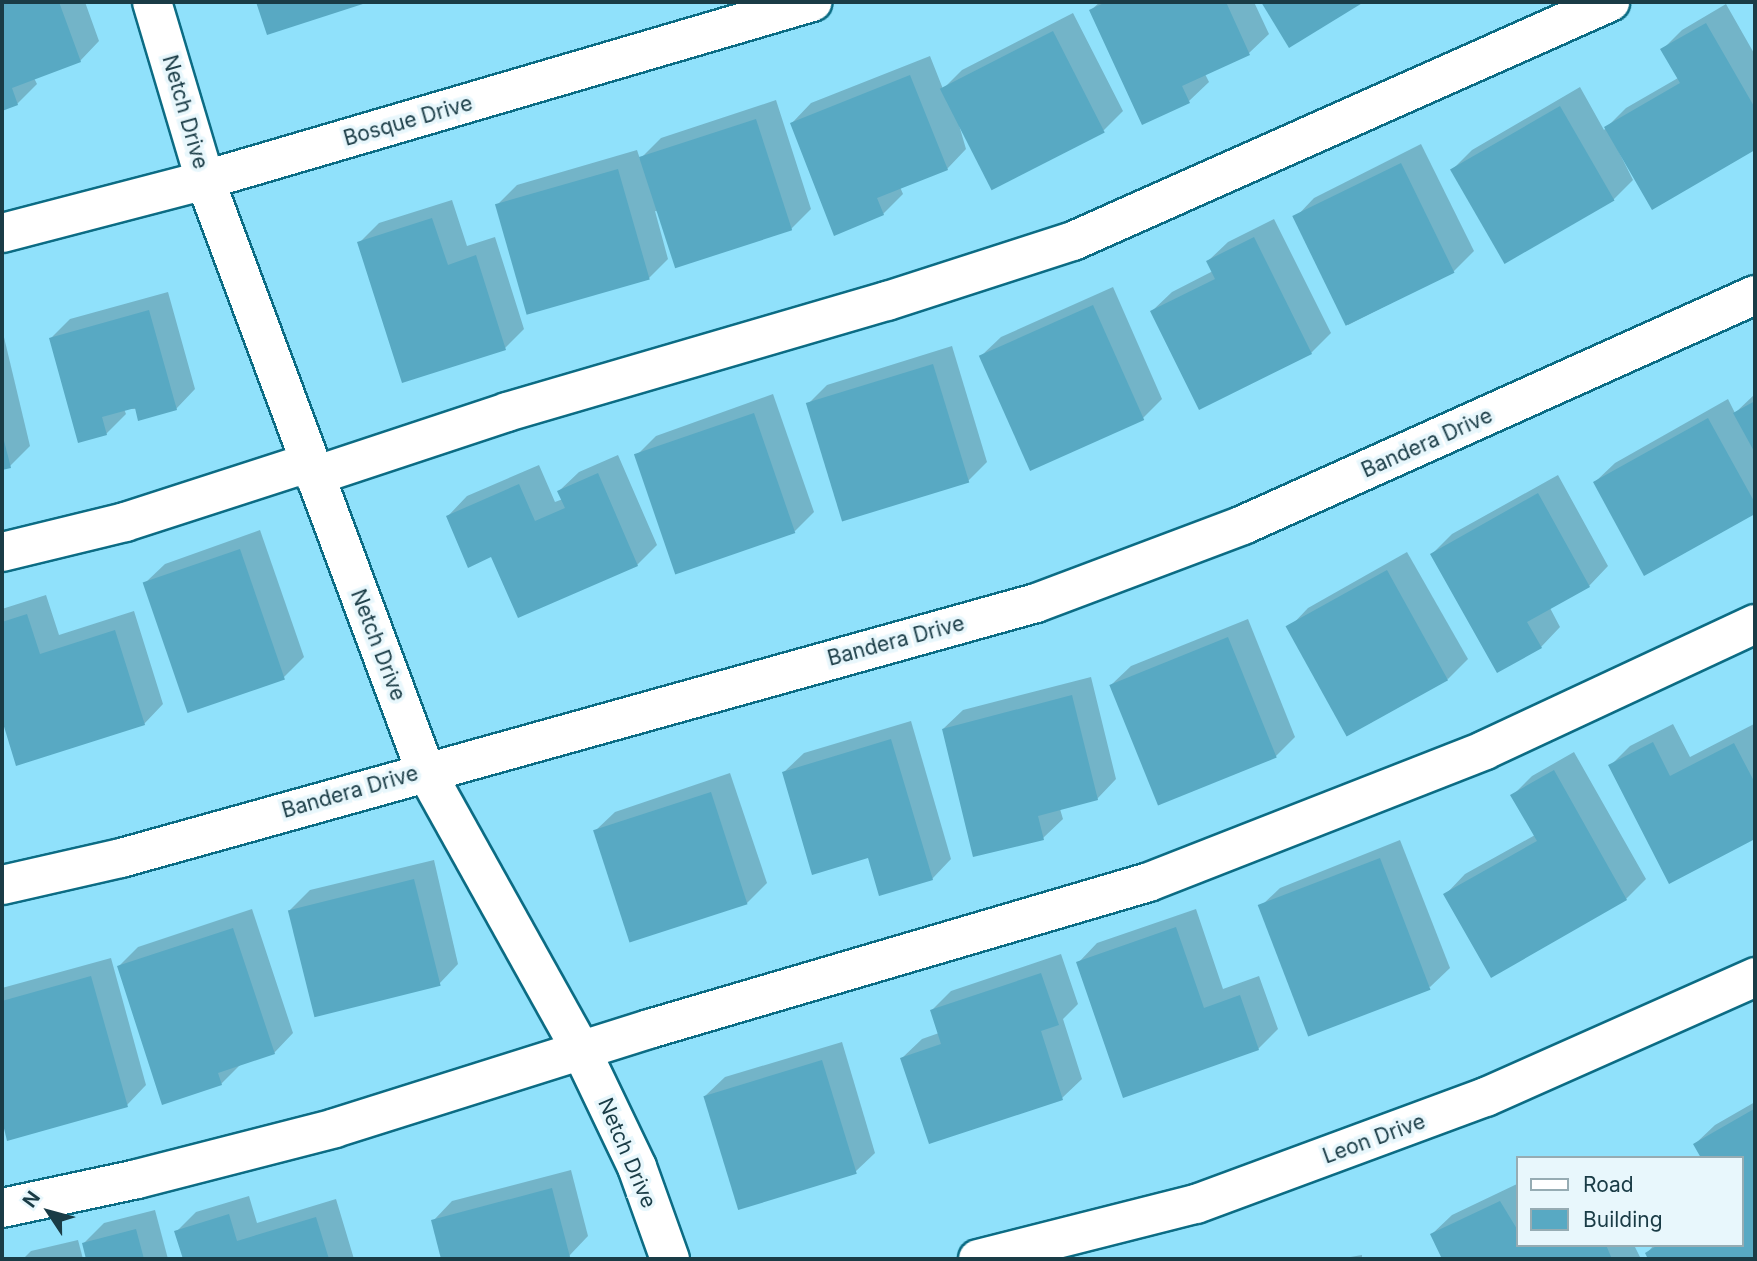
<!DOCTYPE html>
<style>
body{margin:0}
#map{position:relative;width:1757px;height:1261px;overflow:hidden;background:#90e1fb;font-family:Inter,sans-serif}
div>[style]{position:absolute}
.shadow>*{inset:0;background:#0003}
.building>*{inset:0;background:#58a9c3;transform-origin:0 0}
.roads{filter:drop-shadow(2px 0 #0c6c84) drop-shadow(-2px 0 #0c6c84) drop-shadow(0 2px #0c6c84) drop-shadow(0 -2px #0c6c84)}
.minor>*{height:38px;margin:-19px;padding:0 19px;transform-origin:19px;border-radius:19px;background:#fff}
span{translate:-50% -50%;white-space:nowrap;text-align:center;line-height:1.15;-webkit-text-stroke:7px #e8f7fc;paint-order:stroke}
.street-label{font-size:21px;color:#1a3c46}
.frame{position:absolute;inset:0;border:4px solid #1a3c46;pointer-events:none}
.legend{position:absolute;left:1516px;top:1156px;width:228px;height:91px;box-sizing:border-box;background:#e8f7fc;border:2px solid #96acb3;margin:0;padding:9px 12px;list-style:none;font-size:21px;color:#1a3c46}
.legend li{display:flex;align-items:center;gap:14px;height:35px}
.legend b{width:35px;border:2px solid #96acb3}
.north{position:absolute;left:14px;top:1177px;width:70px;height:70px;-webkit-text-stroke:5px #e8f7fc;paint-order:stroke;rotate:306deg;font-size:19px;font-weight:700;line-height:28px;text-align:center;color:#1a3c46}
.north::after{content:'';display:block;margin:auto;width:24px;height:32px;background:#1a3c46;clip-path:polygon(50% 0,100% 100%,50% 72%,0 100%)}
</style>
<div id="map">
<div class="shadow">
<i style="clip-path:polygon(2px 2px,85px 2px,99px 41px,80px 61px,34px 78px,37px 84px,17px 104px,2px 109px)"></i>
<i style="clip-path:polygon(258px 2px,365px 2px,268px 33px)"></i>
<i style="clip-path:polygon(1100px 2px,1254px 2px,1269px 34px,1249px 53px,1205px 74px,1209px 82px,1189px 101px,1091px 10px)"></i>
<i style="clip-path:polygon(1726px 4px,1755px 55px,1755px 147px,1653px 207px,1610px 134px,1633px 180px,1613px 200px,1453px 169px,1472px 150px,1580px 87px,1604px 130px,1626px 108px,1678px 78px,1662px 50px,1682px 30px)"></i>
<i style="clip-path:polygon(1073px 13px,1123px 111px,1104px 130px,957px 118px,966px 149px,947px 169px,900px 187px,903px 194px,883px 214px,792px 123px,811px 103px,930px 56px,943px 89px,962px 70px)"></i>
<i style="clip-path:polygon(776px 100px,811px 209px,791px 229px,655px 211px,668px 259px,649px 278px,497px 205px,517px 185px,637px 150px,640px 159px,661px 138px)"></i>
<i style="clip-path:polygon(1421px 144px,1474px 251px,1454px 271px,1348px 325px,1295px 218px,1314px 198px)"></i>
<i style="clip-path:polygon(452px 200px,467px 246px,495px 237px,524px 329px,505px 348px,359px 243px,379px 223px)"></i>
<i style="clip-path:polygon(1274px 219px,1331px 333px,1311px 353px,1152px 311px,1172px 292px,1213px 271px,1208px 261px,1228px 242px)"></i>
<i style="clip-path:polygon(1113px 287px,1162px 399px,1143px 418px,981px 356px,1001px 337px)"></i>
<i style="clip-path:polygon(168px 292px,195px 389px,176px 409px,124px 409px,126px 414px,106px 434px,51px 338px,70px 319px)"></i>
<i style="clip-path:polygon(3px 333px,30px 446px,10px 466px,2px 468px)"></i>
<i style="clip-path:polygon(952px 346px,987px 462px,968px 481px,808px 404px,827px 385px)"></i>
<i style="clip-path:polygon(773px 394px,814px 512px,795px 531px,636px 456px,656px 436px)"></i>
<i style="clip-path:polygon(1755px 394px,1755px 512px,1645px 574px,1595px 482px,1615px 463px,1728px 399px,1735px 413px)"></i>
<i style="clip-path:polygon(618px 455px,657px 545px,637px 565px,492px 555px,448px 516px,467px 496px,539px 465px,555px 502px,563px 499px,559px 491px,579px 472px)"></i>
<i style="clip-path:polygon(1558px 475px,1608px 566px,1589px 586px,1550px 608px,1560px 627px,1541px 647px,1432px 554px,1452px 534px)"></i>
<i style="clip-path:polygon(260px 530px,304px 657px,284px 677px,189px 711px,145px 583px,165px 564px)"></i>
<i style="clip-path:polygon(1407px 552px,1468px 659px,1448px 679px,1289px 628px,1308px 608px)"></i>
<i style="clip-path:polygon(46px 595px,59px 635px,134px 611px,163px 704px,144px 724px,17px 764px,2px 715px,2px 609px)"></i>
<i style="clip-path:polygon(1248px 619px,1295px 737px,1275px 757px,1111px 685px,1131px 666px)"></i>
<i style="clip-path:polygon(1091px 677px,1116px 779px,1097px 799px,1060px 809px,1063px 819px,1043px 838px,943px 729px,963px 710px)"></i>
<i style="clip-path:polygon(911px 721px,951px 859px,932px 879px,869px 856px,784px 772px,804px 753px)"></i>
<i style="clip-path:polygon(1673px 724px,1690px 757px,1754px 724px,1755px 837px,1670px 881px,1610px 766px,1630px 746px)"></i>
<i style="clip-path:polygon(1574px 752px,1646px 879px,1626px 899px,1446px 894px,1465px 874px,1535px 835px,1513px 795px,1532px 776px)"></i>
<i style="clip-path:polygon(730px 773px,767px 883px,747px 903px,595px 831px,615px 812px)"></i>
<i style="clip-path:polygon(1400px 840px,1450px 968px,1430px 987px,1260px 907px,1280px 888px)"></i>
<i style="clip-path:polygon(434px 860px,458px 964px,439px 984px,290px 910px,310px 890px)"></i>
<i style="clip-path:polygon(252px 909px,293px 1033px,274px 1053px,242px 1063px,221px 1084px,119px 966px,138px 947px)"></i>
<i style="clip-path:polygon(1196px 909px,1223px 989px,1259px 976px,1278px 1029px,1258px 1049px,1078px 963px,1097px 943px)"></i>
<i style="clip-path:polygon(1061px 954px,1078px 1004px,1063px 1019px,1082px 1079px,1062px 1098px,902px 1058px,922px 1039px,939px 1033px,932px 1010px,951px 991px)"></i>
<i style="clip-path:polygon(111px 958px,146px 1085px,127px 1105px,9px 1138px,2px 1114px,2px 988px)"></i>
<i style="clip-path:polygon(842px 1042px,875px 1153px,855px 1172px,705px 1096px,725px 1077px)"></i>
<i style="clip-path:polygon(1755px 1102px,1755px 1259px,1650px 1259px,1647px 1253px,1654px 1245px,1741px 1245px,1741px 1158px,1695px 1144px,1715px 1125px)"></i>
<i style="clip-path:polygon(571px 1170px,588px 1236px,569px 1256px,443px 1259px,433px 1221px,452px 1201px)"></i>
<i style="clip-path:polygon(1517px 1184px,1517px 1245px,1634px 1245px,1641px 1259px,1444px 1259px,1432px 1234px,1452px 1215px)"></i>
<i style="clip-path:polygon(249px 1196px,257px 1223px,336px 1199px,354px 1259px,184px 1259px,176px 1232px,196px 1212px)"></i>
<i style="clip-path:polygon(155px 1210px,168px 1259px,88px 1259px,84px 1243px,104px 1223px)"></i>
<i style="clip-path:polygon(78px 1240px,83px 1259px,23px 1259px,31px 1251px)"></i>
<i style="clip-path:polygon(1362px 1255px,1362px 1259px,1339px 1259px)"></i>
</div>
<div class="building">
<i style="clip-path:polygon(59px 2px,81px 62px,12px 88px,18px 105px,2px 111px,2px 3px)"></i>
<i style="clip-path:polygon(256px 2px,369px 2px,267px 35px)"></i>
<i style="clip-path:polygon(1106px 2px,1226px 2px,1250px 55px,1182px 86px,1190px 103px,1142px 125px,1089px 10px)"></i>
<i style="clip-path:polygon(1261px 2px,1364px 2px,1289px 48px)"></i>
<i style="clip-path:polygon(1706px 23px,1755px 108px,1755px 150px,1652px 210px,1604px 127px,1680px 83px,1660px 49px)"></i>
<i style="left:1053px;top:31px;width:114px;height:127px;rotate:63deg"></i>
<i style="clip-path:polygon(910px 75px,948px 170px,877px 198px,884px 215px,834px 236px,790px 123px)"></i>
<i style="left:1560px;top:106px;width:109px;height:127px;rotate:60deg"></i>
<i style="left:756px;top:119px;width:117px;height:123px;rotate:72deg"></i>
<i style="left:1401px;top:163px;width:122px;height:121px;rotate:64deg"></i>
<i style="left:618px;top:169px;width:115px;height:128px;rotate:74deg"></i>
<i style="clip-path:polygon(432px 218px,448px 265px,476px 255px,506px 350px,402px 383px,357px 242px)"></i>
<i style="clip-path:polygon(1254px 237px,1312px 354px,1199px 410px,1150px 311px,1215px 279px,1206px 261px)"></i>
<i style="left:1093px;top:305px;width:126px;height:125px;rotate:66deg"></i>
<i style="clip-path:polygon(149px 310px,177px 410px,138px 421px,135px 408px,102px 417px,107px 435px,78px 443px,49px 338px)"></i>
<i style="left:933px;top:364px;width:124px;height:133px;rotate:73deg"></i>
<i style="clip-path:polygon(1755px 401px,1755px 453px,1733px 413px)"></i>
<i style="left:754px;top:413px;width:127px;height:127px;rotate:71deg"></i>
<i style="clip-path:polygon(1708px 418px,1755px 503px,1755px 514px,1644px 576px,1593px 482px)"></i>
<i style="clip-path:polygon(2px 433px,11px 468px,2px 470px)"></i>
<i style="clip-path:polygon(598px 473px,638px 566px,518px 618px,491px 557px,468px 568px,446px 516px,519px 484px,535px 521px,565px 508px,557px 491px)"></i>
<i style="clip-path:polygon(1538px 493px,1590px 587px,1527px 622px,1542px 648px,1497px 673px,1430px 554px)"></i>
<i style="left:240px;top:549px;width:138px;height:103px;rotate:71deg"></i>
<i style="left:1387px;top:570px;width:126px;height:116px;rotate:61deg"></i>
<i style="clip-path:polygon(27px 614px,40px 654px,115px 630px,145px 725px,16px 766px,2px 720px,2px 622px)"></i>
<i style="left:1228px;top:637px;width:130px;height:128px;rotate:68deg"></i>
<i style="clip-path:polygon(1072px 695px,1098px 800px,1038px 816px,1044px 840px,973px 857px,942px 729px)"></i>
<i style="clip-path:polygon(891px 739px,933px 880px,879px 896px,868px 858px,812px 875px,782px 772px)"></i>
<i style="clip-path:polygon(1653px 742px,1670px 776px,1734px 743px,1755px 783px,1755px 839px,1669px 884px,1608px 765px)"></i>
<i style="clip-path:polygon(1554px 770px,1627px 900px,1491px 978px,1443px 894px,1537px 841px,1510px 795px)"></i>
<i style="left:711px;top:792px;width:118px;height:124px;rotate:72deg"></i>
<i style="left:1380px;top:858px;width:141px;height:131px;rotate:69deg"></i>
<i style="left:414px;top:879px;width:110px;height:130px;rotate:76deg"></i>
<i style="clip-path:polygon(1176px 927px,1204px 1008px,1240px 995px,1259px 1050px,1123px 1098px,1076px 962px)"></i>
<i style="clip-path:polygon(233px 928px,275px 1054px,218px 1073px,222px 1085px,162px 1105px,117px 966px)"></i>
<i style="clip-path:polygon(1041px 973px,1059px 1025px,1041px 1031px,1063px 1100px,929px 1144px,900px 1058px,941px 1044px,930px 1010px)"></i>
<i style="clip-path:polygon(91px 976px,128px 1107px,7px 1141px,2px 1120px,2px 1001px)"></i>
<i style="left:822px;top:1060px;width:119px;height:124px;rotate:73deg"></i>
<i style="clip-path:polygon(1754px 1109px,1755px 1259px,1648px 1259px,1645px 1253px,1658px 1245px,1741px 1245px,1741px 1158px,1701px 1158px,1693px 1144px)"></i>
<i style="clip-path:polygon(552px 1188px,570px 1257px,441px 1259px,431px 1220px)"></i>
<i style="clip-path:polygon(1500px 1201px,1517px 1229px,1517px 1245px,1606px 1245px,1612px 1259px,1442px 1259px,1430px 1234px)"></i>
<i style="clip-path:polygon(229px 1214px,237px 1241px,316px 1217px,329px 1259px,183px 1259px,174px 1231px)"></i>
<i style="clip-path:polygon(136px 1229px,144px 1259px,86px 1259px,82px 1243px)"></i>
</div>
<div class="roads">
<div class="minor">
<i style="left:152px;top:2px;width:186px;rotate:73.4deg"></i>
<i style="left:205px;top:180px;width:630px;rotate:69.55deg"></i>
<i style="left:425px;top:770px;width:321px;rotate:60.9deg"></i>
<i style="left:581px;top:1050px;width:130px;rotate:64.4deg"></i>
<i style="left:637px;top:1167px;width:98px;rotate:70.3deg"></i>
<i style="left:2px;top:233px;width:210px;rotate:-14.6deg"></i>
<i style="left:205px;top:180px;width:633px;rotate:-16.34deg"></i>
<i style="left:314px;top:476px;width:203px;rotate:-18.3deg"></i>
<i style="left:507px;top:412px;width:396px;rotate:-16.3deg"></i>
<i style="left:887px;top:301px;width:195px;rotate:-17.9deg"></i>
<i style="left:1073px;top:241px;width:588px;rotate:-23.99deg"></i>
<i style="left:2px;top:552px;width:127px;rotate:-13.7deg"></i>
<i style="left:125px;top:522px;width:192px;rotate:-17.9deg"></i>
<i style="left:2px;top:885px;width:122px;rotate:-12.8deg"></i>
<i style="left:121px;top:858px;width:950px;rotate:-15.57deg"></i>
<i style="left:1036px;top:603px;width:221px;rotate:-20.6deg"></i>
<i style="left:1243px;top:525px;width:561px;rotate:-24.19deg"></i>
<i style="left:2px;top:1208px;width:138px;rotate:-12.1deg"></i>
<i style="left:137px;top:1179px;width:204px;rotate:-14.4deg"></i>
<i style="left:335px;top:1128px;width:329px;rotate:-17.5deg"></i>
<i style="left:649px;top:1029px;width:521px;rotate:-16.38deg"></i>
<i style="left:1149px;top:882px;width:361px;rotate:-21.4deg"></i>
<i style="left:1485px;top:750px;width:298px;rotate:-25deg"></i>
<i style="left:978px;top:1259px;width:225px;rotate:-14.2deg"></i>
<i style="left:1196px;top:1204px;width:309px;rotate:-20.3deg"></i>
<i style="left:1486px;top:1097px;width:295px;rotate:-24deg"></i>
</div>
</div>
<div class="street-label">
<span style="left:185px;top:112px;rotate:74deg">Netch Drive</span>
<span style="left:408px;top:121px;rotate:-16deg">Bosque Drive</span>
<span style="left:1427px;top:443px;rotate:-24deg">Bandera Drive</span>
<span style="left:896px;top:641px;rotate:-15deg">Bandera Drive</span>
<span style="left:378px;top:645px;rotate:69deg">Netch Drive</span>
<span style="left:350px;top:792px;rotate:-16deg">Bandera Drive</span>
<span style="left:1374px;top:1139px;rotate:-20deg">Leon Drive</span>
<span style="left:627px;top:1153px;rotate:67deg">Netch Drive</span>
</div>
<div class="frame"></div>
<ul class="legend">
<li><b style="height:9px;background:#fff"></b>Road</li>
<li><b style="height:19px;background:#58a9c3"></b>Building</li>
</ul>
<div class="north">N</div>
</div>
